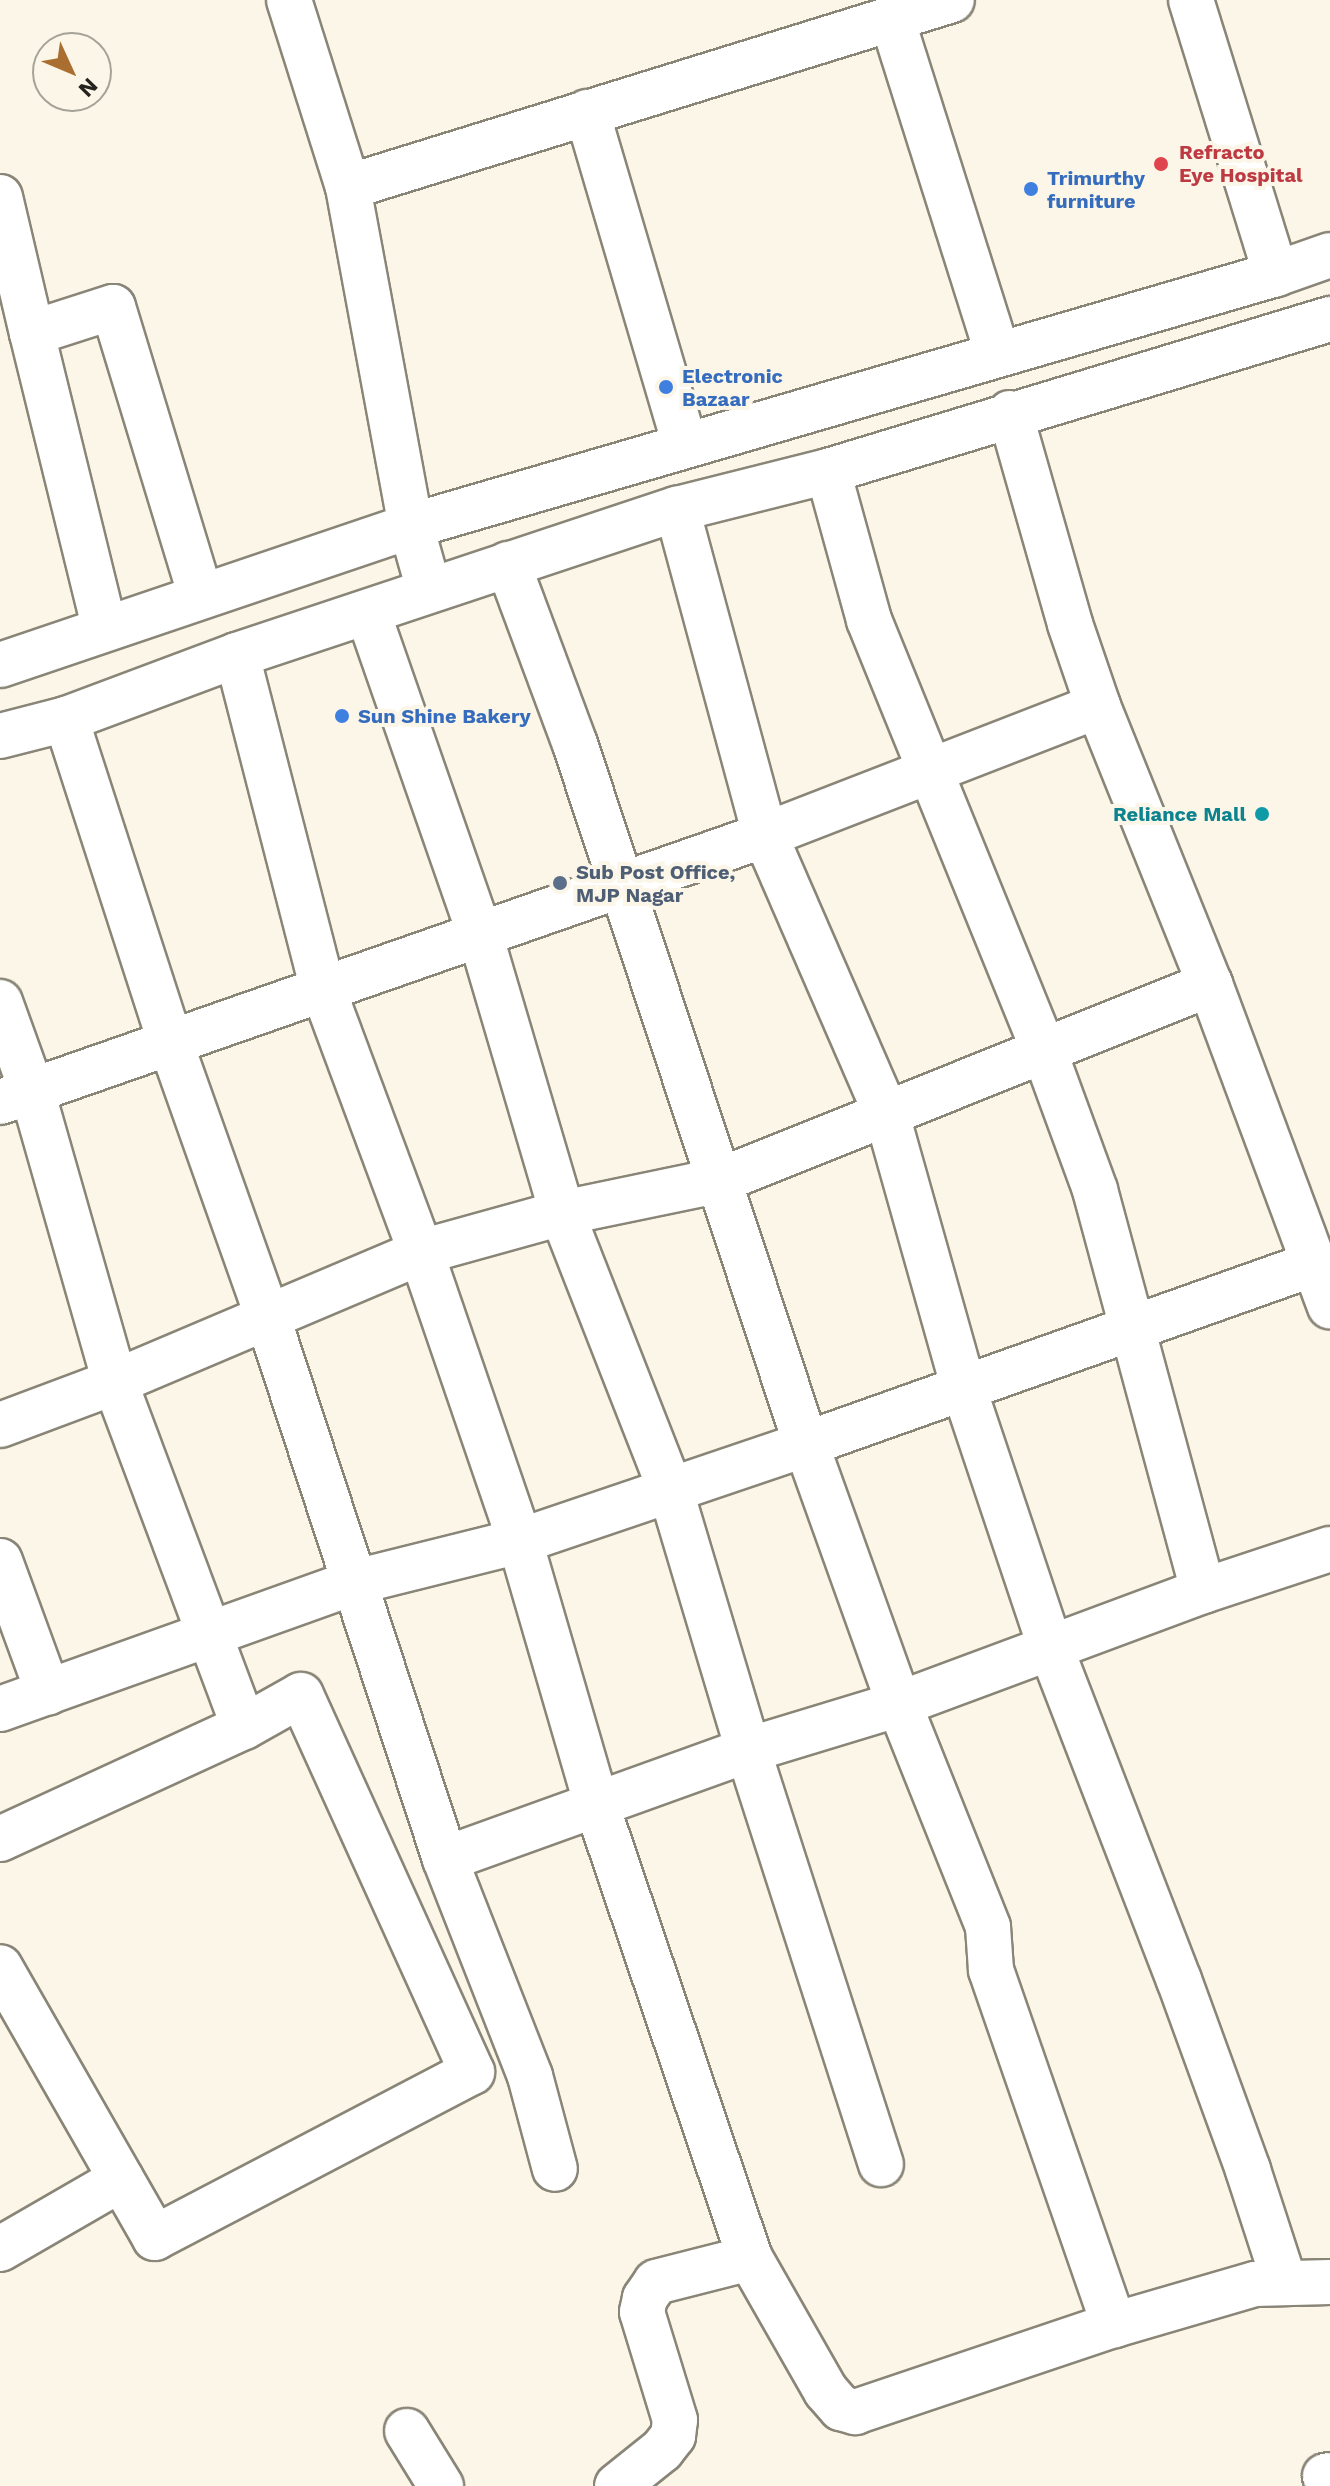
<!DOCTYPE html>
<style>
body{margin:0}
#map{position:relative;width:1330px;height:2486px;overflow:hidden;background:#fbf6e7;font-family:"Work Sans",sans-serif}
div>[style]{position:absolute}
.roads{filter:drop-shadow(2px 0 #898577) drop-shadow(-2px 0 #898577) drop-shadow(0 2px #898577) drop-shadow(0 -2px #898577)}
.minor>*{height:44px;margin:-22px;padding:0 22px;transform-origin:22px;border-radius:22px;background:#fff}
.major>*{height:44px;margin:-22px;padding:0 22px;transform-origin:22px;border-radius:22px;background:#fff}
.dots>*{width:22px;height:22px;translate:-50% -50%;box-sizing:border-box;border:4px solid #fbf6e7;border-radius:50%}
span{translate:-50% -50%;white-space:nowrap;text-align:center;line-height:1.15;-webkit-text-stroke:8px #fbf6e7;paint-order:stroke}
.health-label{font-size:20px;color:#be3a42;font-weight:700}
.left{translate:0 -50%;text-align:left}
.shop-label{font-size:20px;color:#366cbe;font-weight:700}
.culture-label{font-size:20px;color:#0d838f;font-weight:700}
.right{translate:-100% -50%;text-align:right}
.service-label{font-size:20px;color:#4e5e75;font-weight:700}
.north{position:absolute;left:32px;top:32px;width:80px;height:80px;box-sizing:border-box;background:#fbf6e7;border:2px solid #a5a297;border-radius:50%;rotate:134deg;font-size:22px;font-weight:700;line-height:32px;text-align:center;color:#25231e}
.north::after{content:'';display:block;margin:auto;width:28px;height:36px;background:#a96e30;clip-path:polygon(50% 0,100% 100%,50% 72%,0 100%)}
</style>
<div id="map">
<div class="roads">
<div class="minor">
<i style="left:289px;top:0;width:196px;rotate:72.5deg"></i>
<i style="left:348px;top:187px;width:345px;rotate:79.5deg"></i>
<i style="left:411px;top:526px;width:66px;rotate:74.3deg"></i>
<i style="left:1191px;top:0;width:287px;rotate:72.8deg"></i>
<i style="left:892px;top:19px;width:352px;rotate:72.5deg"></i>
<i style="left:587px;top:112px;width:347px;rotate:73.6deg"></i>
<i style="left:348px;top:187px;width:632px;rotate:-17.2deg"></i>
<i style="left:0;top:197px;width:140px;rotate:76.8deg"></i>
<i style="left:32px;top:333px;width:85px;rotate:-17.8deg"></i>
<i style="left:113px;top:307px;width:302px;rotate:73.1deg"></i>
<i style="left:32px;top:333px;width:303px;rotate:76.2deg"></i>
<i style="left:1010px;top:413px;width:219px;rotate:74.1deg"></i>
<i style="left:1070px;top:624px;width:87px;rotate:71.1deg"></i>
<i style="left:1098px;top:706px;width:300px;rotate:68.1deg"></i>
<i style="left:1210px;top:984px;width:344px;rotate:69.6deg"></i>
<i style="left:828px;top:471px;width:155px;rotate:74.6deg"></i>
<i style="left:869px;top:620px;width:467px;rotate:67.9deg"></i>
<i style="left:1045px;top:1053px;width:146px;rotate:69.9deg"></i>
<i style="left:1095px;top:1190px;width:415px;rotate:74.9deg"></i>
<i style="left:677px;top:509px;width:338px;rotate:74.9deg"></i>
<i style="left:765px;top:835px;width:305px;rotate:66.5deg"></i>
<i style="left:887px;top:1115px;width:285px;rotate:74.3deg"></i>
<i style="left:964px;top:1389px;width:271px;rotate:71.5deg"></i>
<i style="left:1050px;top:1646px;width:358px;rotate:68.9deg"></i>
<i style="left:1179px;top:1980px;width:202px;rotate:70deg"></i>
<i style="left:1248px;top:2170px;width:117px;rotate:72deg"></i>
<i style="left:508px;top:564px;width:192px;rotate:69.6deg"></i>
<i style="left:575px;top:744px;width:737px;rotate:71.74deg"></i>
<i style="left:806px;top:1444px;width:276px;rotate:70.3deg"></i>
<i style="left:899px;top:1704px;width:240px;rotate:68.2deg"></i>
<i style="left:988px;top:1927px;width:43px;rotate:86deg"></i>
<i style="left:991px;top:1970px;width:376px;rotate:70.9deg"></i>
<i style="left:368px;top:613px;width:340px;rotate:70.8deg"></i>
<i style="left:480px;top:934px;width:291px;rotate:73.6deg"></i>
<i style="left:562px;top:1213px;width:295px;rotate:68.6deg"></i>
<i style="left:670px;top:1488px;width:273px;rotate:73.4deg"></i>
<i style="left:748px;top:1750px;width:435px;rotate:72.2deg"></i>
<i style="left:237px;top:655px;width:345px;rotate:75.6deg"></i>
<i style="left:323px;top:989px;width:281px;rotate:69.6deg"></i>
<i style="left:421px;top:1252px;width:305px;rotate:71.1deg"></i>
<i style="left:520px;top:1541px;width:276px;rotate:73.8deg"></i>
<i style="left:597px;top:1806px;width:477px;rotate:71.3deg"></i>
<i style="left:750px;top:2258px;width:153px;rotate:60.3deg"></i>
<i style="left:826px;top:2391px;width:23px;rotate:49deg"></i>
<i style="left:841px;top:2408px;width:15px;rotate:16deg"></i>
<i style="left:855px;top:2412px;width:273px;rotate:-18.6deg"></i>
<i style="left:1114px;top:2325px;width:147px;rotate:-16.2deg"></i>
<i style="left:1255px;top:2284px;width:75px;rotate:-1.5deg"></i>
<i style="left:66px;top:719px;width:342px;rotate:72.1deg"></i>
<i style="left:171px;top:1044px;width:288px;rotate:70.5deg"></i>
<i style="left:267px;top:1315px;width:572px;rotate:71.88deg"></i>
<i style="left:445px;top:1859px;width:233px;rotate:68.6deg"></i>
<i style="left:530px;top:2076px;width:96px;rotate:75deg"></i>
<i style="left:0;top:1002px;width:95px;rotate:70.2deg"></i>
<i style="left:32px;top:1091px;width:303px;rotate:74.1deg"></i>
<i style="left:115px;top:1382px;width:368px;rotate:69.5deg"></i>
<i style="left:244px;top:1727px;width:65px;rotate:-29.3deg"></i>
<i style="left:301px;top:1695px;width:414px;rotate:65.6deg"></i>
<i style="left:472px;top:2072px;width:358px;rotate:152.4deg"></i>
<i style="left:155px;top:2238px;width:312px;rotate:-119.8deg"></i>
<i style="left:0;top:1102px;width:810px;rotate:-19.24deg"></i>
<i style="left:765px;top:835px;width:357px;rotate:-21.2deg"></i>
<i style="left:0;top:1425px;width:123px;rotate:-20.5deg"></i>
<i style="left:115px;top:1382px;width:332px;rotate:-23deg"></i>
<i style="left:421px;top:1252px;width:146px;rotate:-15.5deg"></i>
<i style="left:562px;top:1213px;width:162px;rotate:-11.7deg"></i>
<i style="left:721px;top:1180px;width:527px;rotate:-21.84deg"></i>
<i style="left:0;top:1561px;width:140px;rotate:69.9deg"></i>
<i style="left:0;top:1709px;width:377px;rotate:-19.7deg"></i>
<i style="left:355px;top:1582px;width:170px;rotate:-14deg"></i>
<i style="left:520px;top:1541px;width:302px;rotate:-18.7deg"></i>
<i style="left:806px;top:1444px;width:541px;rotate:-19.54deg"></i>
<i style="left:0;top:1839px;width:268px;rotate:-24.7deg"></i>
<i style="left:445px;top:1859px;width:322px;rotate:-19.8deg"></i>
<i style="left:748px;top:1750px;width:158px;rotate:-16.9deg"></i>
<i style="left:899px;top:1704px;width:324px;rotate:-20.4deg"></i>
<i style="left:1203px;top:1591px;width:134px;rotate:-18.3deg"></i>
<i style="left:0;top:2249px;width:140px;rotate:-30deg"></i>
<i style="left:407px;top:2431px;width:65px;rotate:58.3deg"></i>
<i style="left:1325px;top:2476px;width:5px;rotate:-11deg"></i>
<i style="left:617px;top:2486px;width:58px;rotate:-38.7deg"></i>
<i style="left:662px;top:2450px;width:18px;rotate:-52deg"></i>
<i style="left:673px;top:2436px;width:16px;rotate:-83deg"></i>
<i style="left:675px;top:2420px;width:113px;rotate:-107deg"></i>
<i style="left:642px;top:2312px;width:14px;rotate:-78deg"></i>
<i style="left:645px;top:2298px;width:19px;rotate:-55deg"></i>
<i style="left:656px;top:2282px;width:97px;rotate:-14.3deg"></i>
</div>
<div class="major">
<i style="left:0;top:665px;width:434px;rotate:-18.7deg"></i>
<i style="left:411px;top:526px;width:901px;rotate:-16.24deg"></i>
<i style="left:1276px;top:274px;width:57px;rotate:-19.4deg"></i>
<i style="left:0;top:736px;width:68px;rotate:-14.4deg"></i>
<i style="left:66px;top:719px;width:183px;rotate:-20.5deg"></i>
<i style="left:237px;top:655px;width:464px;rotate:-18.4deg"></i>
<i style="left:677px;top:509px;width:156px;rotate:-14.1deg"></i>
<i style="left:828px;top:471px;width:525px;rotate:-16.85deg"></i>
</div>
</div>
<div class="dots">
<i style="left:1161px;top:164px;background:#e0444e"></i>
<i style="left:1031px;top:189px;background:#3f7fe0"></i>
<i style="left:666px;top:387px;background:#3f7fe0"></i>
<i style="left:342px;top:716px;background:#3f7fe0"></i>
<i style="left:1262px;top:814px;background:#0f9aa8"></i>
<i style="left:560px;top:883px;background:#5c6f8a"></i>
</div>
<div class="health-label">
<span class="left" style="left:1179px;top:164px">Refracto<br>Eye Hospital</span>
</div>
<div class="shop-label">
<span class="left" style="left:1047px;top:190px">Trimurthy<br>furniture</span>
<span class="left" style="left:682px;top:388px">Electronic<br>Bazaar</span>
<span class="left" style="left:358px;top:716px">Sun Shine Bakery</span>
</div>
<div class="culture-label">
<span class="right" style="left:1246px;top:814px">Reliance Mall</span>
</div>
<div class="service-label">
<span class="left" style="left:576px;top:884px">Sub Post Office,<br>MJP Nagar</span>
</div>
<div class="north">N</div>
</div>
